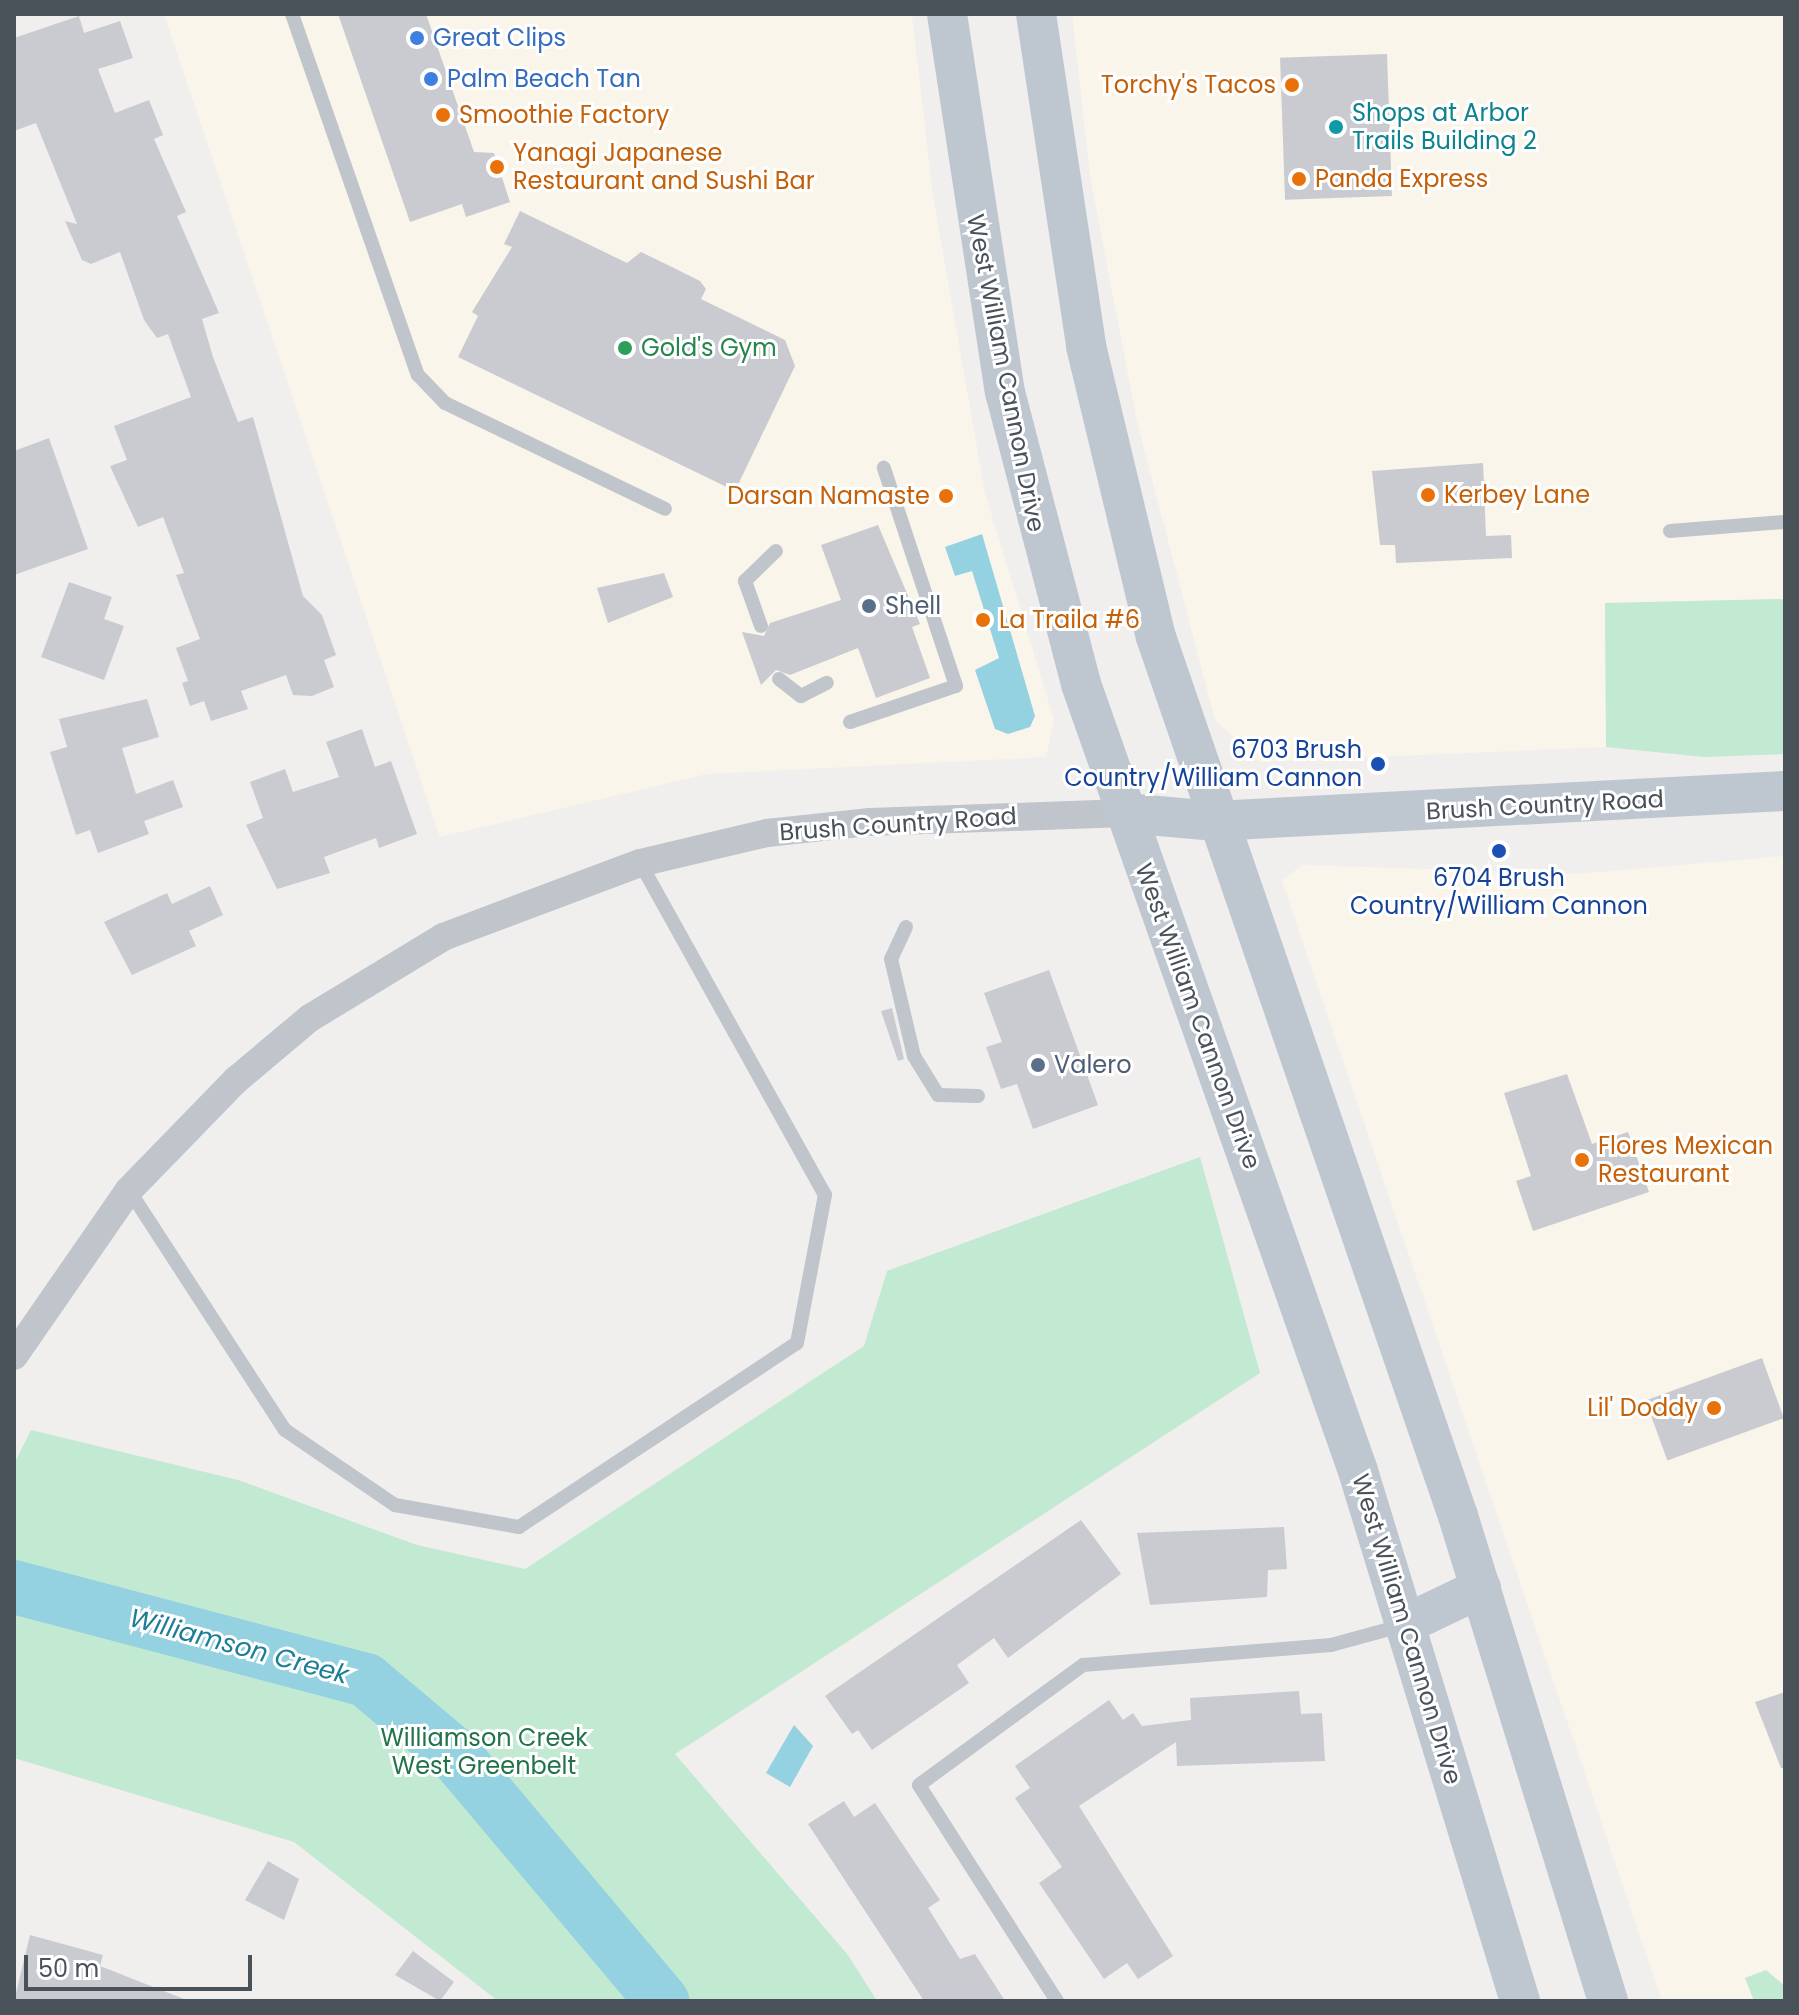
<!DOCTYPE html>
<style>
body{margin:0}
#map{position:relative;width:1799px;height:2015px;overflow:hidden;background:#f1eeee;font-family:Poppins,sans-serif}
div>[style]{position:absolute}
.commercial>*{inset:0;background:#f9f5ea}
.green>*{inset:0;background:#c2e9d1}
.water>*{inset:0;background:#94d1e1}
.river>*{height:54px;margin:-27px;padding:0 27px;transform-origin:27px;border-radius:27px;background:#94d1e1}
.building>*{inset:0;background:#c9cbd0;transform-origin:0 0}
.lane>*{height:14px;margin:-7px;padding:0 7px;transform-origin:7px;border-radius:7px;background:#bfc5cb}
.street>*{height:28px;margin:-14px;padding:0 14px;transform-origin:14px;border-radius:14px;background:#bfc5cb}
.secondary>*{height:40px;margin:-20px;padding:0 20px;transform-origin:20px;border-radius:20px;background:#bec7d0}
.dots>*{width:22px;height:22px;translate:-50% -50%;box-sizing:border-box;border:4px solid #fff;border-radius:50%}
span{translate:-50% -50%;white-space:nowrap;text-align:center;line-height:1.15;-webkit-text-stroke:6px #fff;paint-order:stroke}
.shop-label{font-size:24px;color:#366cbe}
.left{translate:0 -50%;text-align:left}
.food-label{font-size:24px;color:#c56008}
.right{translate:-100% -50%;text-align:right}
.culture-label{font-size:24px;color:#0d838f}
.leisure-label{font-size:24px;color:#27864d}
.street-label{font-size:24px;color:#495159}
.service-label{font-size:24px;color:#4e5e75}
.transit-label{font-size:24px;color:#164399}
.park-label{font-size:24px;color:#22724a}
.water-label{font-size:26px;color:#1e7e97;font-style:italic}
.frame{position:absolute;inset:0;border:16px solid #495159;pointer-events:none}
.scale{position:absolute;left:24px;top:1955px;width:228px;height:36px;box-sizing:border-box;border:4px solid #495159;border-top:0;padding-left:10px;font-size:24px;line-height:28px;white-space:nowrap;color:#495159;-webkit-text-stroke:6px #fff;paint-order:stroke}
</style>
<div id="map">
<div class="commercial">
<i style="clip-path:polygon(164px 14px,912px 14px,933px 196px,985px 493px,1054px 720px,1046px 757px,707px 774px,440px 837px)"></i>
<i style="clip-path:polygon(1072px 14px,1785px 14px,1785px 599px,1605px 603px,1606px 747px,1260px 762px,1215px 720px,1137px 422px,1090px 176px)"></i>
<i style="clip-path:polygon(1785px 856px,1785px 2001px,1662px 2001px,1282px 881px,1302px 865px,1576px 874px)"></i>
</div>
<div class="green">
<i style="clip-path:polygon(1785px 599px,1785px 754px,1704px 757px,1606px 747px,1605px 603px)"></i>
<i style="clip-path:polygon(1200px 1157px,1260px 1373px,675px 1754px,848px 1955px,877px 2001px,498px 2001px,294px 1842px,14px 1758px,14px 1464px,31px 1430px,238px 1480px,417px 1545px,525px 1569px,864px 1346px,887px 1271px)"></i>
<i style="clip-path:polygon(1766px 1970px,1785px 1986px,1785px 2001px,1754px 2001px,1745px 1978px)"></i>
</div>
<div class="water">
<i style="clip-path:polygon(982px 534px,1035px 716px,1030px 727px,1008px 734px,995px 729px,975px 670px,999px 658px,972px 571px,955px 576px,945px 547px)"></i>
<i style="clip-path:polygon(794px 1725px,813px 1746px,790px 1787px,766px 1773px)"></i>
</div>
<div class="river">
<i style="left:14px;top:1587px;width:364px;rotate:14.8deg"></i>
<i style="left:366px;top:1680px;width:116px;rotate:40.1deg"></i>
<i style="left:455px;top:1755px;width:322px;rotate:49.9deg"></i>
</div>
<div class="building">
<i style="clip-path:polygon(338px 14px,426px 14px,474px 152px,494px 153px,510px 202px,466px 217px,462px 204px,410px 222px)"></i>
<i style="clip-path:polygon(79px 16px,84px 33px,120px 21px,133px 58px,98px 69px,115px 113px,149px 100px,163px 135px,154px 139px,186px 212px,177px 216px,219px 313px,202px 319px,213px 357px,238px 422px,253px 417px,303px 596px,322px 615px,336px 655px,324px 660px,334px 687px,312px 696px,293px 695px,286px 675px,241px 691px,248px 709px,211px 721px,204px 701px,190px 706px,182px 683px,188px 681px,176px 648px,200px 639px,176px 575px,184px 573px,163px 517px,138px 527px,110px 466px,127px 460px,114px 426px,191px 397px,168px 334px,157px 338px,144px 320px,120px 252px,91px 264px,82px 260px,65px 221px,77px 224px,36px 123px,14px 131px,14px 38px)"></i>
<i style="left:1387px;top:54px;width:142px;height:107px;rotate:88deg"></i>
<i style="clip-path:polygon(520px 211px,627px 263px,641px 252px,670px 266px,700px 281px,706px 289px,701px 299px,785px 340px,795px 366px,735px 491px,458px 357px,478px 316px,472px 312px,512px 247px,504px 244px)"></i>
<i style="clip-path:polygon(49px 438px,88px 549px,14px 575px,14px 451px)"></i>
<i style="clip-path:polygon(1483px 463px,1486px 536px,1511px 535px,1512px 558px,1396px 563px,1395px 545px,1380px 545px,1372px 471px)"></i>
<i style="clip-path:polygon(878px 525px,920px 624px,912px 627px,930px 678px,876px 698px,858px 648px,790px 675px,776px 670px,761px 685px,742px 632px,764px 636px,770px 623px,841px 600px,821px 545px)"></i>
<i style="clip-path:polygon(664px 573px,673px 597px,608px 623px,597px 588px)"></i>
<i style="clip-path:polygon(69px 582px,112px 597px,104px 619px,124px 626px,104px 680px,41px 657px)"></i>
<i style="clip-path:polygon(147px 699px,159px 737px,122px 748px,136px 794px,173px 780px,183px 807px,144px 821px,149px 834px,98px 853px,90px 830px,76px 835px,50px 752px,67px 747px,59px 719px)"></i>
<i style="clip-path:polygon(362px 729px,375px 767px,391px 761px,417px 834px,379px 848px,376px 838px,324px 857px,330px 873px,277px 889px,246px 825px,263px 818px,250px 782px,285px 769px,293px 792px,339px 777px,326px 742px)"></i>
<i style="clip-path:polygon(210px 886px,223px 915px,189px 931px,196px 946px,132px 975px,104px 922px,167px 893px,172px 904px)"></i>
<i style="clip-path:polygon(1049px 970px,1098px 1105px,1033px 1129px,1017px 1084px,1001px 1089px,986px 1047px,1002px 1042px,984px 993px)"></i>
<i style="clip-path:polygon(892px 1008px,904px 1059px,898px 1061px,881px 1011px)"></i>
<i style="clip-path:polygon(1567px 1074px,1592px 1144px,1628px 1132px,1649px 1192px,1533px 1231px,1516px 1181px,1531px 1176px,1504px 1093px)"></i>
<i style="left:1762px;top:1358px;width:64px;height:124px;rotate:70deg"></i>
<i style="clip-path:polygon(1081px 1520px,1121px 1574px,1008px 1658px,994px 1638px,957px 1665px,969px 1683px,872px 1750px,858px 1730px,852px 1734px,825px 1696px)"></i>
<i style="clip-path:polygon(1284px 1527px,1287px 1569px,1268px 1570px,1267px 1597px,1150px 1605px,1137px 1533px)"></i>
<i style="clip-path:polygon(1299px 1691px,1301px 1714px,1322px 1713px,1325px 1761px,1177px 1766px,1176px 1742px,1079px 1806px,1173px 1956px,1138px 1979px,1127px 1963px,1104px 1979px,1039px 1883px,1062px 1867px,1015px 1798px,1030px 1788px,1015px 1766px,1109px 1700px,1123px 1720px,1133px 1713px,1142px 1726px,1191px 1720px,1190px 1698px)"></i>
<i style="clip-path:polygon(1785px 1692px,1785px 1768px,1781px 1768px,1755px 1702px)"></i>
<i style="clip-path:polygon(844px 1801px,854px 1817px,875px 1803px,940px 1900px,928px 1908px,960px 1959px,975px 1954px,1005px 2001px,924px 2001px,808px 1824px)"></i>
<i style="clip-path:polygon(268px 1861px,299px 1879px,284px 1920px,245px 1900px)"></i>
<i style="clip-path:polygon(30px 1935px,103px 1955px,100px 1966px,189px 2001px,14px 2001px)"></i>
<i style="clip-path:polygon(413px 1951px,454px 1982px,440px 2001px,395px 1975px)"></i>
</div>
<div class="lane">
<i style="left:292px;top:14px;width:382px;rotate:70.8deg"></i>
<i style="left:418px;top:375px;width:39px;rotate:46deg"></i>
<i style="left:445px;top:403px;width:244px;rotate:25.7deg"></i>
<i style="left:1670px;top:531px;width:115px;rotate:-4.5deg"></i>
<i style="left:761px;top:626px;width:48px;rotate:-109.6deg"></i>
<i style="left:745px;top:581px;width:43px;rotate:-44.1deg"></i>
<i style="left:779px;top:679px;width:28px;rotate:38deg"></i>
<i style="left:801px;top:696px;width:29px;rotate:-27deg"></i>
<i style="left:850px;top:722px;width:112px;rotate:-18.8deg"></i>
<i style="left:956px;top:686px;width:230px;rotate:-108.3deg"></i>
<i style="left:906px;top:927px;width:35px;rotate:115deg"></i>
<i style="left:891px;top:959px;width:100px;rotate:76.7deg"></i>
<i style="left:914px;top:1056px;width:46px;rotate:58.4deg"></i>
<i style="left:938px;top:1095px;width:40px;rotate:1.4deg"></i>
<i style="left:129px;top:1190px;width:286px;rotate:57deg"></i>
<i style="left:285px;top:1430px;width:133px;rotate:34.3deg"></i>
<i style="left:395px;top:1505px;width:126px;rotate:10.1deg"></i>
<i style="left:519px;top:1527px;width:333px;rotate:-33.5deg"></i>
<i style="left:797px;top:1343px;width:151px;rotate:-79.3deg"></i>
<i style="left:825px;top:1195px;width:380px;rotate:-119.1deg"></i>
<i style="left:1057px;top:2001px;width:256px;rotate:-122.6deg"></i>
<i style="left:919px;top:1785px;width:203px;rotate:-36.2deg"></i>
<i style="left:1083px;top:1665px;width:249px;rotate:-4.6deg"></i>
<i style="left:1331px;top:1645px;width:76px;rotate:-15.3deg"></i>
</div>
<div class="street">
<i style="left:14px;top:1356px;width:202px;rotate:-55.3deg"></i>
<i style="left:129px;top:1190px;width:153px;rotate:-45.8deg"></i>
<i style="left:236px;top:1080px;width:97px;rotate:-40deg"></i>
<i style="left:310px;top:1018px;width:156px;rotate:-31.3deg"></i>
<i style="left:443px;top:937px;width:210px;rotate:-20.6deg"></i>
<i style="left:640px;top:863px;width:130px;rotate:-13.3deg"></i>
<i style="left:767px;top:833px;width:104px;rotate:-6.1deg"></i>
<i style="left:870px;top:822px;width:255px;rotate:-2deg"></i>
</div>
<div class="secondary">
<i style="left:947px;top:14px;width:382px;rotate:81.3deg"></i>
<i style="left:1005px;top:392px;width:302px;rotate:75.4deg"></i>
<i style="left:1081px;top:684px;width:834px;rotate:70.61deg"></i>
<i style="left:1358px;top:1471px;width:554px;rotate:73deg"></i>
<i style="left:1036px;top:14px;width:336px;rotate:81.4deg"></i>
<i style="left:1086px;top:346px;width:299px;rotate:76.5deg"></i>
<i style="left:1156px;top:637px;width:929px;rotate:71.04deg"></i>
<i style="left:1458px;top:1516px;width:508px;rotate:72.81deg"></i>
<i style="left:1125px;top:813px;width:89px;rotate:5.1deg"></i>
<i style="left:1214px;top:821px;width:572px;rotate:-3.01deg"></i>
<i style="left:1408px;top:1623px;width:81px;rotate:-25.6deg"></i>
</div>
<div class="dots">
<i style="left:417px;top:38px;background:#3f7fe0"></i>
<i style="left:431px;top:79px;background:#3f7fe0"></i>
<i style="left:1292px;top:85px;background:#e8710a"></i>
<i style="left:443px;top:115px;background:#e8710a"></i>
<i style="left:1336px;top:127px;background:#0f9aa8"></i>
<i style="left:497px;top:167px;background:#e8710a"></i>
<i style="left:1299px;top:179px;background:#e8710a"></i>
<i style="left:625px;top:348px;background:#2e9e5b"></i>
<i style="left:1428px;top:495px;background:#e8710a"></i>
<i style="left:946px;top:496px;background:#e8710a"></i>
<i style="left:869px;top:606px;background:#5c6f8a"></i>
<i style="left:983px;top:620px;background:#e8710a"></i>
<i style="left:1378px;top:764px;background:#1a4fb4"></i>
<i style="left:1499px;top:851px;background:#1a4fb4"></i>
<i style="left:1038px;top:1065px;background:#5c6f8a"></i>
<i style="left:1582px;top:1160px;background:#e8710a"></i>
<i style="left:1714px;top:1408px;background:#e8710a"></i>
</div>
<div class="shop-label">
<span class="left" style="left:433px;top:38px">Great Clips</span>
<span class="left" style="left:447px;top:79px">Palm Beach Tan</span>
</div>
<div class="food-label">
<span class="right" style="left:1276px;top:85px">Torchy's Tacos</span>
<span class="left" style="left:459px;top:115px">Smoothie Factory</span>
<span class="left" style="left:513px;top:167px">Yanagi Japanese<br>Restaurant and Sushi Bar</span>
<span class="left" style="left:1315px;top:179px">Panda Express</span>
<span class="left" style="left:1444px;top:495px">Kerbey Lane</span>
<span class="right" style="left:930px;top:496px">Darsan Namaste</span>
<span class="left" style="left:999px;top:620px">La Traila #6</span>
<span class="left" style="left:1598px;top:1160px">Flores Mexican<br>Restaurant</span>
<span class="right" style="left:1698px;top:1408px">Lil' Doddy</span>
</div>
<div class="culture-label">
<span class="left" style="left:1352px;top:127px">Shops at Arbor<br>Trails Building 2</span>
</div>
<div class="leisure-label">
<span class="left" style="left:641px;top:348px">Gold's Gym</span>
</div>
<div class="street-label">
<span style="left:1006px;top:373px;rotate:79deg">West William Cannon Drive</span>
<span style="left:1545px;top:805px;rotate:-3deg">Brush Country Road</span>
<span style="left:898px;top:824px;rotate:-4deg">Brush Country Road</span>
<span style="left:1198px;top:1016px;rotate:70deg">West William Cannon Drive</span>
<span style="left:1407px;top:1629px;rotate:73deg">West William Cannon Drive</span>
</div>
<div class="service-label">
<span class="left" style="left:885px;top:606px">Shell</span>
<span class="left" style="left:1054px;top:1065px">Valero</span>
</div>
<div class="transit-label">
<span class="right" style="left:1362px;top:764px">6703 Brush<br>Country/William Cannon</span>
<span style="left:1499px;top:892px">6704 Brush<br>Country/William Cannon</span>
</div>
<div class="park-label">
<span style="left:484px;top:1752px">Williamson Creek<br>West Greenbelt</span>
</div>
<div class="water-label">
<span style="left:239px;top:1647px;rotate:15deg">Williamson Creek</span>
</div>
<div class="frame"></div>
<div class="scale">50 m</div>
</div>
